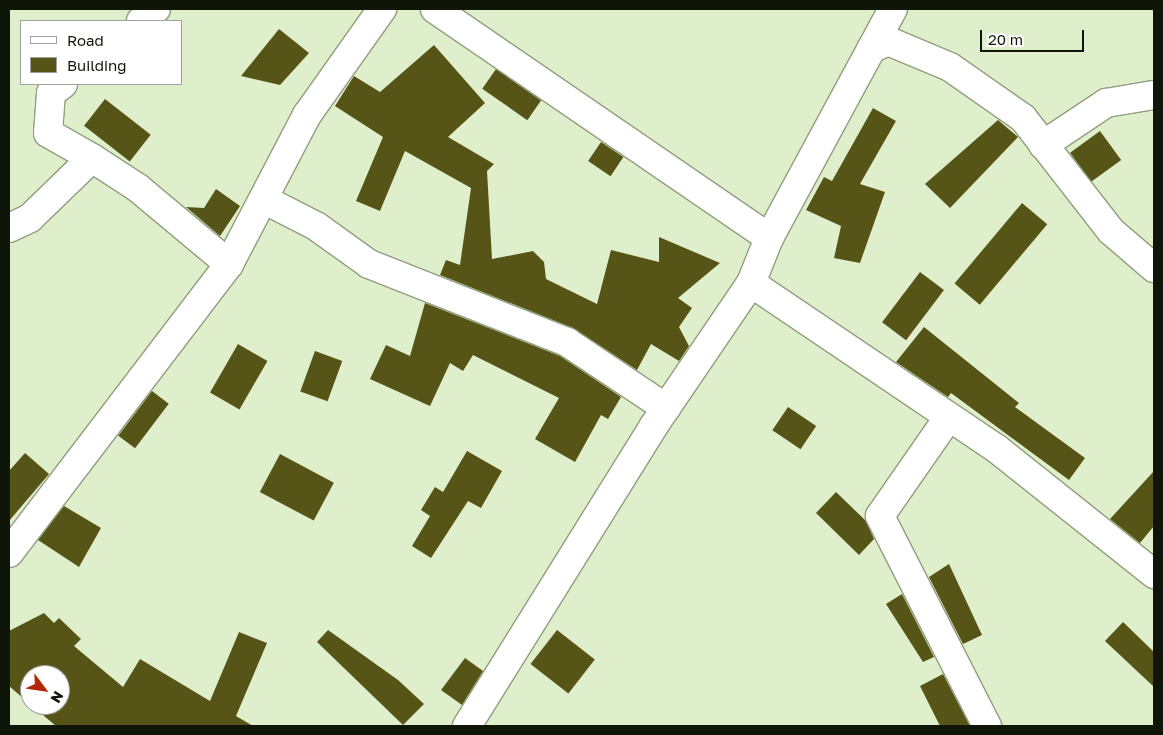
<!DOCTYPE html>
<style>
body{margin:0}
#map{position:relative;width:1163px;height:735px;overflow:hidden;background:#dfefcc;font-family:"Golos Text",sans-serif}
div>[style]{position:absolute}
.building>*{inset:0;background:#565517;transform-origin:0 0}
.roads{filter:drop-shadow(1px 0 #8f9e7e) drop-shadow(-1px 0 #8f9e7e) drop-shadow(0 1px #8f9e7e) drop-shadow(0 -1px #8f9e7e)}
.street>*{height:28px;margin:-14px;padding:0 14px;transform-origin:14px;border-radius:14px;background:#fff}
span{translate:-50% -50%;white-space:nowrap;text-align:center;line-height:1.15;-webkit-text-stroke:5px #fff;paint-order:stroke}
.frame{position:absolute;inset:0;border:10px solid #101509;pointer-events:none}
.legend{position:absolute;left:20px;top:20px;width:162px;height:65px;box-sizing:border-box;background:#fff;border:1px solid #9fa19d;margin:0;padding:6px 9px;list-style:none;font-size:15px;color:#101509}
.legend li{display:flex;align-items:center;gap:10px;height:25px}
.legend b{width:25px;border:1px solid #9fa19d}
.north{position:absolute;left:20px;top:665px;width:50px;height:50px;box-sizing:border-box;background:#fff;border:1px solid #9fa19d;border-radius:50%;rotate:121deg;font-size:14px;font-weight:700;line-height:20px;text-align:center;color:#101509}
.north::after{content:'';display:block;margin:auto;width:18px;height:22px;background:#b32708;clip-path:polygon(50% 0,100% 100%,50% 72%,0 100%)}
.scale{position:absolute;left:980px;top:30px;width:104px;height:22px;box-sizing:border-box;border:2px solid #101509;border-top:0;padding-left:6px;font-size:15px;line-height:18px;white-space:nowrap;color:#101509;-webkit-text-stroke:4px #fff;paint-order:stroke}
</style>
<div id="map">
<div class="building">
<i style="clip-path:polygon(279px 29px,309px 53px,280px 85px,241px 76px)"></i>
<i style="clip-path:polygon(434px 45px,485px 103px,448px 137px,494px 164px,487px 171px,492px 259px,533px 251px,544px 262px,546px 279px,597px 304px,611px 250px,659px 262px,659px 237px,720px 263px,678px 298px,692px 308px,679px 327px,689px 346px,679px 361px,651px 344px,637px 370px,573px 328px,440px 275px,446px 260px,460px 265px,471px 188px,405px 151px,380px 211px,356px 201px,383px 137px,335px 106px,354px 76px,380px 92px)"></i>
<i style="left:496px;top:69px;width:55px;height:24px;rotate:35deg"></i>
<i style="left:105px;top:99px;width:58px;height:34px;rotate:38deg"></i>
<i style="clip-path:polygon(873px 108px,896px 121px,860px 184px,885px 192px,860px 263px,834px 258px,841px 226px,806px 210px,824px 177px,832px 181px)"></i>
<i style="clip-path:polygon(998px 120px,1018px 137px,950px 208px,925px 184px)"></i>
<i style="left:1100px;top:131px;width:36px;height:37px;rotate:54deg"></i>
<i style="left:601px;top:142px;width:27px;height:23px;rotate:34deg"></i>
<i style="clip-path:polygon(216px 189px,240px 206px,220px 236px,186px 207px,204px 208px)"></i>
<i style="left:1022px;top:203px;width:33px;height:105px;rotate:40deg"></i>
<i style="left:920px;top:272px;width:30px;height:63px;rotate:37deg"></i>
<i style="clip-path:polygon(425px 303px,560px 356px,621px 397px,608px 419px,601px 415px,575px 462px,535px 439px,559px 398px,473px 355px,463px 371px,450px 363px,430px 406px,370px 379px,386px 345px,410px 356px)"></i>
<i style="clip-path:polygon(924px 327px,1019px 403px,1015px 407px,1085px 458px,1069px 480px,951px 393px,948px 397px,896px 362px)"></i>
<i style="left:238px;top:344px;width:34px;height:56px;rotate:30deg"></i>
<i style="left:315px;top:351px;width:29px;height:43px;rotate:20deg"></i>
<i style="left:152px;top:391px;width:21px;height:56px;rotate:37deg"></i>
<i style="left:788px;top:407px;width:34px;height:28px;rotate:34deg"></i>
<i style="clip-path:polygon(467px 451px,502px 471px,481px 508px,468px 501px,431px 558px,412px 546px,430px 516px,421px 510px,435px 487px,443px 492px)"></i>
<i style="clip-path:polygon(25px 453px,49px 474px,9px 521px,9px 471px)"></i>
<i style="left:280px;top:454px;width:61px;height:43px;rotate:28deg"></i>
<i style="clip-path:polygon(1154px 471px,1154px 526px,1140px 543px,1110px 519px)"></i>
<i style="clip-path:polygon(836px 492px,866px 521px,874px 539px,859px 555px,816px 513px)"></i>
<i style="clip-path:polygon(64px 506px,101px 528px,79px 567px,38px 540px)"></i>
<i style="clip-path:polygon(949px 564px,982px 635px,963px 644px,929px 577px)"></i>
<i style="clip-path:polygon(902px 594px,934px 657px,923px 662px,886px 604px)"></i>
<i style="clip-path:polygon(44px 613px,54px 623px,59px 618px,81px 639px,74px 646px,123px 687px,140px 659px,210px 701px,239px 632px,267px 643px,236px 716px,253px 726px,56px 726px,31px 705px,60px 705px,60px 675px,30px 675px,30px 704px,9px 686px,9px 631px)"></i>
<i style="clip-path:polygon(1123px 622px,1154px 652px,1154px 687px,1105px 641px)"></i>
<i style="clip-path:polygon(328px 630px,398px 680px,424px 704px,403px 725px,317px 642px)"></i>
<i style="left:557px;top:630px;width:48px;height:43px;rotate:38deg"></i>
<i style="clip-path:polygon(465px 658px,483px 671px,462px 705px,441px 690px)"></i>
<i style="clip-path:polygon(943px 674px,970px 726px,940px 726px,920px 686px)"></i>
</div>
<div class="roads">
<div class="street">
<i style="left:435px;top:9px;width:405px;rotate:34.4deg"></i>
<i style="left:141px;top:21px;width:19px;rotate:-39deg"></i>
<i style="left:871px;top:49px;width:19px;rotate:-25deg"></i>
<i style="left:888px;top:41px;width:67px;rotate:22.8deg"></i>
<i style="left:950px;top:67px;width:89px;rotate:34.9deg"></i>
<i style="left:1023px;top:118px;width:143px;rotate:52.1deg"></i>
<i style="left:1111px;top:231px;width:57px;rotate:40.7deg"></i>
<i style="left:63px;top:84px;width:15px;rotate:143deg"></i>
<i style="left:51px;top:93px;width:40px;rotate:94.3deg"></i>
<i style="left:48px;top:133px;width:51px;rotate:29.6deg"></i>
<i style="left:1043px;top:145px;width:76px;rotate:-33.7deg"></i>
<i style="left:1106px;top:103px;width:49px;rotate:-9.5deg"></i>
<i style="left:265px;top:200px;width:57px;rotate:27deg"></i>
<i style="left:316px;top:226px;width:65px;rotate:35.6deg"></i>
<i style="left:369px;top:264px;width:213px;rotate:21.5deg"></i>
<i style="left:567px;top:342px;width:119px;rotate:33.7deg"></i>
<i style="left:9px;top:228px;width:23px;rotate:-25deg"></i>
<i style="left:30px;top:218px;width:86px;rotate:-44.1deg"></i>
<i style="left:92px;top:158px;width:55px;rotate:33.1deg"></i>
<i style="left:138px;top:188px;width:119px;rotate:39.9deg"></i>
<i style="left:751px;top:283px;width:297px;rotate:34deg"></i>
<i style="left:997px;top:449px;width:201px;rotate:38.5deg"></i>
<i style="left:948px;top:418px;width:119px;rotate:124.8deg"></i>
<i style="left:880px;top:516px;width:236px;rotate:63deg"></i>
<i style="left:9px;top:553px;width:363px;rotate:-52.7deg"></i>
<i style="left:229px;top:264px;width:168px;rotate:-62.4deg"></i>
<i style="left:307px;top:115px;width:130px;rotate:-54.7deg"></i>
<i style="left:467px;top:726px;width:352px;rotate:-58.1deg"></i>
<i style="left:653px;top:427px;width:174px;rotate:-55.8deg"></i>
<i style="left:751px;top:283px;width:48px;rotate:-68.2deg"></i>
<i style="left:769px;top:238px;width:260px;rotate:-61.6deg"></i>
</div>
</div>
<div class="frame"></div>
<ul class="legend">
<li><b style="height:6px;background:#fff"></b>Road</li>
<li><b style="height:14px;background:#565517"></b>Building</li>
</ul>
<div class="north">N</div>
<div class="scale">20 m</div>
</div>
